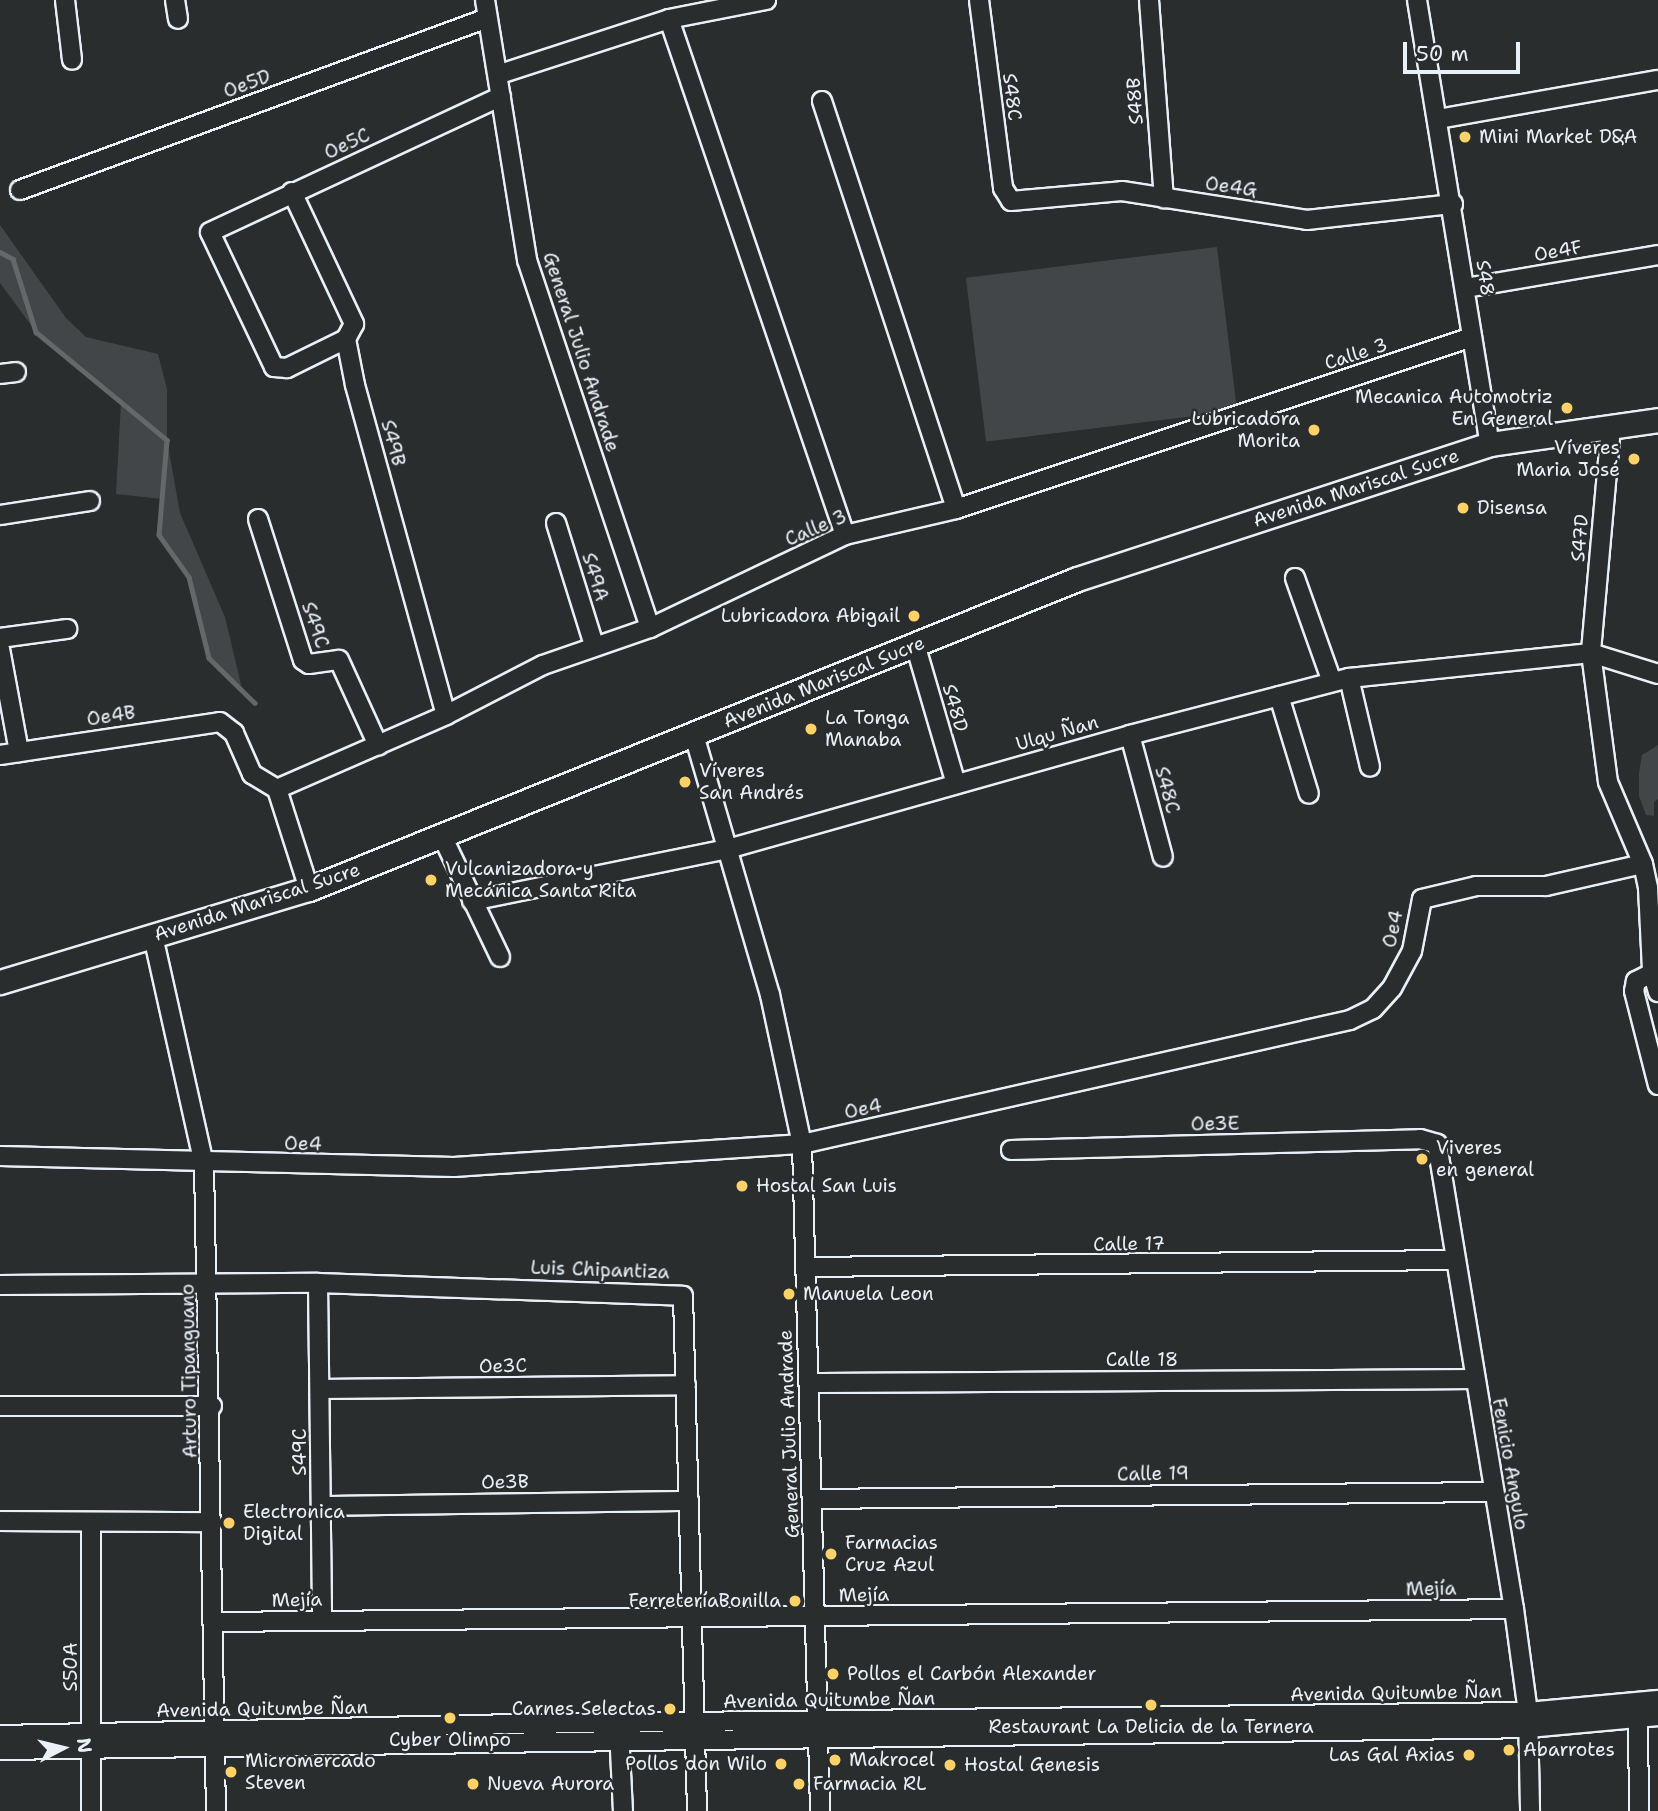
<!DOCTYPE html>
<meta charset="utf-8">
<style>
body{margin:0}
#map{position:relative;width:1658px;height:1811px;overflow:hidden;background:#2a2d2e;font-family:"Shantell Sans",sans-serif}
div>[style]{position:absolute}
.green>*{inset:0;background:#424648;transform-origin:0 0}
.stream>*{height:4.5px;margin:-2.25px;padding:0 2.25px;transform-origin:2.25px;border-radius:2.25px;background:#63686b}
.roads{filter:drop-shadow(2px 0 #e8f1f8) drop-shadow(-2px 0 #e8f1f8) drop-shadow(0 2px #e8f1f8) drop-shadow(0 -2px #e8f1f8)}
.minor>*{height:18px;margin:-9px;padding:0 9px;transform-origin:9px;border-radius:9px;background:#2a2d2e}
.major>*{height:23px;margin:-11.5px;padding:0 11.5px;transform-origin:11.5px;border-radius:11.5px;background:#2a2d2e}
.dots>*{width:19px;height:19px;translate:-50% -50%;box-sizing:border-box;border:4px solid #2a2d2e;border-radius:50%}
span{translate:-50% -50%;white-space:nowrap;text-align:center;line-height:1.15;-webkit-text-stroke:5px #2a2d2e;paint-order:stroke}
.street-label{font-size:19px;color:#e8f1f8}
.poi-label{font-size:19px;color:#e8f1f8}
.left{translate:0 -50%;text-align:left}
.right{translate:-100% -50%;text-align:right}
.north{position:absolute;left:28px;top:1713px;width:70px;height:70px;-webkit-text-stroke:5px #2a2d2e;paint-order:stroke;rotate:83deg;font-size:19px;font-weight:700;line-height:28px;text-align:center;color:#e8f1f8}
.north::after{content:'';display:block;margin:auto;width:24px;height:32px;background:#e8f1f8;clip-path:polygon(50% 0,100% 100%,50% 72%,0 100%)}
.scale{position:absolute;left:1403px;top:42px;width:117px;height:32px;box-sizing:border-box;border:4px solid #e8f1f8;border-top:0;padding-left:9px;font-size:21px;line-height:24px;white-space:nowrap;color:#e8f1f8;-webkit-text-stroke:5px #2a2d2e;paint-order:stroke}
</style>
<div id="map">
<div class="green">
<i style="clip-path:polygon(0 225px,66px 318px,86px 337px,158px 354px,167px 389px,167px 440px,180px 513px,225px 617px,243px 693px,209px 658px,189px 577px,159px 535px,162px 499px,116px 494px,121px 402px,36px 332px,0 283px)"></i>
<i style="left:1217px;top:247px;width:165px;height:253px;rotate:83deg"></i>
<i style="clip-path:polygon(1658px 745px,1658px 799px,1654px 802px,1654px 816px,1646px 815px,1639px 796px,1639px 773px,1642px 755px)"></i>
</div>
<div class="stream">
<i style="left:0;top:252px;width:15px;rotate:28deg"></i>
<i style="left:13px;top:259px;width:77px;rotate:72.5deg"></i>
<i style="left:36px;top:332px;width:170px;rotate:39.5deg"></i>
<i style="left:167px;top:440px;width:95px;rotate:94.8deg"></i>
<i style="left:159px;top:535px;width:52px;rotate:54.5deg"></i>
<i style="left:189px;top:577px;width:83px;rotate:76.1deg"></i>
<i style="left:209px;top:658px;width:64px;rotate:44.4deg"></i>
</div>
<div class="roads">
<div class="minor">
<i style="left:65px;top:0;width:60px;rotate:83.3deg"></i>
<i style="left:175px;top:0;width:19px;rotate:81deg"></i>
<i style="left:485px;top:0;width:263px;rotate:80.8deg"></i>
<i style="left:527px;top:260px;width:388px;rotate:71.5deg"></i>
<i style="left:979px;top:0;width:190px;rotate:82.7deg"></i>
<i style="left:1003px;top:188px;width:15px;rotate:58deg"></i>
<i style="left:1011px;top:201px;width:111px;rotate:-5.1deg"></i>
<i style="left:1122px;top:191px;width:187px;rotate:8.9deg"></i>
<i style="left:1307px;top:220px;width:147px;rotate:-6.3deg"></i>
<i style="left:1149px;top:0;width:199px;rotate:85.7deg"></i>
<i style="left:1417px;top:0;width:450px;rotate:80.7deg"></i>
<i style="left:669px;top:19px;width:545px;rotate:71.17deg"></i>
<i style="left:500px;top:74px;width:178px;rotate:-18deg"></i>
<i style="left:669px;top:19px;width:99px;rotate:-11.1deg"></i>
<i style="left:822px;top:101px;width:429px;rotate:71.8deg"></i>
<i style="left:1438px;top:119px;width:223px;rotate:-10.1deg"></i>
<i style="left:20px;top:190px;width:498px;rotate:-20.2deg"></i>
<i style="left:292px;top:192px;width:146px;rotate:64.8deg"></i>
<i style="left:354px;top:324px;width:17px;rotate:118deg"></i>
<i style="left:346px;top:339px;width:47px;rotate:78.9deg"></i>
<i style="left:355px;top:385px;width:342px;rotate:74.6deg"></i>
<i style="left:1465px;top:288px;width:196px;rotate:-9.7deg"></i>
<i style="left:346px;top:339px;width:66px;rotate:153.8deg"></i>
<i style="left:287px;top:368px;width:13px;rotate:-176deg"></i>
<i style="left:274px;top:367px;width:149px;rotate:-115.4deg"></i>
<i style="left:210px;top:232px;width:321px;rotate:-25deg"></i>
<i style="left:0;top:374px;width:16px;rotate:-7deg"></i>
<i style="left:1611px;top:427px;width:227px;rotate:95.1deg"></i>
<i style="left:1591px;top:653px;width:130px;rotate:82.5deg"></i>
<i style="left:1608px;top:782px;width:89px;rotate:66.9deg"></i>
<i style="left:1643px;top:864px;width:25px;rotate:78deg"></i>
<i style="left:1648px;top:888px;width:83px;rotate:87.2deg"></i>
<i style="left:1652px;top:971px;width:22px;rotate:74deg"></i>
<i style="left:0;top:515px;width:91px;rotate:-8.8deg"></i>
<i style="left:258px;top:519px;width:148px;rotate:72.3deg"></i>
<i style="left:303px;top:660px;width:7px;rotate:34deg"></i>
<i style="left:309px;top:664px;width:30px;rotate:-8deg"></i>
<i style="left:339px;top:660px;width:94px;rotate:65.4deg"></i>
<i style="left:556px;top:523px;width:128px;rotate:72.7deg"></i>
<i style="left:1295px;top:578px;width:110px;rotate:70.4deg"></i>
<i style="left:0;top:638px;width:68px;rotate:-7.7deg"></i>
<i style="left:915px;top:644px;width:146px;rotate:73.7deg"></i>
<i style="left:0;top:649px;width:105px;rotate:79.5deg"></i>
<i style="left:1349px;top:678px;width:91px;rotate:76.7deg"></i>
<i style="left:1279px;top:696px;width:102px;rotate:73deg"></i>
<i style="left:694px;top:735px;width:271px;rotate:73.7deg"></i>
<i style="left:770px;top:995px;width:152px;rotate:77.9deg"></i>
<i style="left:802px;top:1144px;width:667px;rotate:88.45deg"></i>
<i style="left:1130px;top:735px;width:126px;rotate:74.9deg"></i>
<i style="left:0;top:755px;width:222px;rotate:-8.5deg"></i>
<i style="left:220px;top:722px;width:18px;rotate:38deg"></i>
<i style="left:234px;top:733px;width:45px;rotate:66.3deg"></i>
<i style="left:252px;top:774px;width:29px;rotate:31deg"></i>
<i style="left:277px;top:789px;width:184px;rotate:-23.6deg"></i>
<i style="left:446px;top:715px;width:109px;rotate:-27.3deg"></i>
<i style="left:543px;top:665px;width:113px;rotate:-19.1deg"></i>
<i style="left:650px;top:628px;width:216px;rotate:-25.5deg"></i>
<i style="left:845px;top:535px;width:114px;rotate:-13.2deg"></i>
<i style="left:956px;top:509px;width:544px;rotate:-18.43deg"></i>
<i style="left:277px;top:789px;width:105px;rotate:72.3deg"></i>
<i style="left:443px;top:838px;width:132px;rotate:64.4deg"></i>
<i style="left:472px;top:901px;width:261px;rotate:-11.5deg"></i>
<i style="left:728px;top:849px;width:418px;rotate:-15.8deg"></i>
<i style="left:1130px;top:735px;width:226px;rotate:-14.6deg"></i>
<i style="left:1349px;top:678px;width:243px;rotate:-5.9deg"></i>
<i style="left:1591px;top:653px;width:70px;rotate:17.4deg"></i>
<i style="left:153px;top:936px;width:234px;rotate:77.4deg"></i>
<i style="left:204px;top:1164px;width:647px;rotate:88.94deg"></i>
<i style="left:1658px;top:970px;width:25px;rotate:153deg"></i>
<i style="left:1636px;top:981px;width:10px;rotate:101deg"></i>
<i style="left:1634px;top:991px;width:97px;rotate:75.7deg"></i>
<i style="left:1011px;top:1150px;width:409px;rotate:-1.5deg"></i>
<i style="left:1420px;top:1139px;width:18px;rotate:16deg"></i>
<i style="left:1437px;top:1144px;width:471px;rotate:80.6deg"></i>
<i style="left:1514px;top:1609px;width:104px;rotate:82.3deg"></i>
<i style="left:1528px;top:1712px;width:99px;rotate:88.8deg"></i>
<i style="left:0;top:1156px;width:454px;rotate:1.4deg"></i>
<i style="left:454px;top:1167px;width:349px;rotate:-3.8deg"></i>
<i style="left:802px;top:1144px;width:562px;rotate:-12.75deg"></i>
<i style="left:1350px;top:1020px;width:25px;rotate:-26deg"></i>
<i style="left:1373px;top:1009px;width:28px;rotate:-48deg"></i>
<i style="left:1392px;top:988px;width:42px;rotate:-61.6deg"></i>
<i style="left:1412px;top:951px;width:53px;rotate:-79.1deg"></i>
<i style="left:1422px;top:899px;width:56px;rotate:-13.5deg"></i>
<i style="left:1476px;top:886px;width:70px"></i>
<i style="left:1546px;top:886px;width:99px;rotate:-12.8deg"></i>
<i style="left:806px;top:1267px;width:647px;rotate:-0.62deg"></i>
<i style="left:318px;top:1283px;width:337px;rotate:89.3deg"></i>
<i style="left:0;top:1285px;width:318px;rotate:-0.4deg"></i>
<i style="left:318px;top:1283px;width:365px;rotate:2deg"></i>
<i style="left:683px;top:1296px;width:515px;rotate:88.44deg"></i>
<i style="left:809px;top:1383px;width:666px;rotate:-0.34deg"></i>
<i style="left:320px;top:1389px;width:366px;rotate:-0.6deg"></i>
<i style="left:0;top:1406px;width:212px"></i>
<i style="left:813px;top:1499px;width:680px;rotate:-0.59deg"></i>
<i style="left:321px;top:1506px;width:368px;rotate:-0.8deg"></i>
<i style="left:0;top:1521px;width:212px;rotate:0.3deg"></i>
<i style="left:214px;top:1622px;width:1300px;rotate:-0.57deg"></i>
<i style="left:1638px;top:1718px;width:93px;rotate:89.4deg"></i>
<i style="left:619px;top:1730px;width:81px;rotate:87.2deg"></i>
<i style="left:0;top:1735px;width:515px;rotate:-1.22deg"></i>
<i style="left:515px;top:1724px;width:1013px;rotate:-0.68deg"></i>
<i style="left:1528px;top:1712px;width:131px;rotate:-5.3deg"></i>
<i style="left:0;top:1750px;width:1529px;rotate:-0.82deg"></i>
<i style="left:1529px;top:1728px;width:130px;rotate:-5.3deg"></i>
<i style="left:91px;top:1811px;width:288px;rotate:-90deg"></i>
</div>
<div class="major">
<i style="left:0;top:982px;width:323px;rotate:-16.8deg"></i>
<i style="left:309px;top:889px;width:828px;rotate:-21.98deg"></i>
<i style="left:1077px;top:579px;width:435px;rotate:-18.1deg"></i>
<i style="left:1490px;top:444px;width:170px;rotate:-8.1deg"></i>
</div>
</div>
<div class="dots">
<i style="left:1465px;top:137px;background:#ffd166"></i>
<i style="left:1567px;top:408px;background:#ffd166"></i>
<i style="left:1314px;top:430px;background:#ffd166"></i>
<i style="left:1634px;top:459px;background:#ffd166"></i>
<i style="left:1463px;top:508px;background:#ffd166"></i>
<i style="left:914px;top:616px;background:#ffd166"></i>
<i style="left:811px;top:729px;background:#ffd166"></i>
<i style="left:685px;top:782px;background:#ffd166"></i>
<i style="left:431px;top:880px;background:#ffd166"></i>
<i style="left:1422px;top:1159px;background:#ffd166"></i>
<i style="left:742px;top:1186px;background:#ffd166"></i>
<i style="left:789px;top:1294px;background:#ffd166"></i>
<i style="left:229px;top:1523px;background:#ffd166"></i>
<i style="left:831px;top:1554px;background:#ffd166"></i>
<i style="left:795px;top:1601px;background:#ffd166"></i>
<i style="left:833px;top:1674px;background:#ffd166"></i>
<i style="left:1151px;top:1705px;background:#ffd166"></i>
<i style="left:670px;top:1709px;background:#ffd166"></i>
<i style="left:450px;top:1718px;background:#ffd166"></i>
<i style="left:1509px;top:1750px;background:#ffd166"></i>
<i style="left:1469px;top:1755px;background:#ffd166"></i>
<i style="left:835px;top:1760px;background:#ffd166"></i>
<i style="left:781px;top:1764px;background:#ffd166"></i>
<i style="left:950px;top:1765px;background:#ffd166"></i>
<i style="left:231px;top:1772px;background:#ffd166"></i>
<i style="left:473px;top:1784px;background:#ffd166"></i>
<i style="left:799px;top:1784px;background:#ffd166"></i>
</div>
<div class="street-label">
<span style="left:247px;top:84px;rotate:-20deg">Oe5D</span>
<span style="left:1012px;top:97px;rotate:83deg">S48C</span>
<span style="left:1135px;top:101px;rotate:-94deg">S48B</span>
<span style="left:347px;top:144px;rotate:-25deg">Oe5C</span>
<span style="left:1231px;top:187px;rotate:8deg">Oe4G</span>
<span style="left:1558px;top:251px;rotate:-10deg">Oe4F</span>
<span style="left:1485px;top:278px;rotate:82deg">S48</span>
<span style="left:581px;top:352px;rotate:72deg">General Julio Andrade</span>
<span style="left:1356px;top:354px;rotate:-18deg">Calle 3</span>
<span style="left:393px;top:443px;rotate:75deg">S49B</span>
<span style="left:1356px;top:488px;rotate:-18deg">Avenida Mariscal Sucre</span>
<span style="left:816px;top:528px;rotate:-23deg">Calle 3</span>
<span style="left:1580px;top:538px;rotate:-85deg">S47D</span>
<span style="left:595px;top:577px;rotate:73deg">S49A</span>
<span style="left:315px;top:625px;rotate:71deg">S49C</span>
<span style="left:824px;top:682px;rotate:-22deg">Avenida Mariscal Sucre</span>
<span style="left:955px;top:708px;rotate:74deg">S48D</span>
<span style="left:111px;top:716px;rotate:-9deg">Oe4B</span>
<span style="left:1057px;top:733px;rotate:-16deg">Ulqu Ñan</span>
<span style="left:1167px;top:790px;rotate:75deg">S48C</span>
<span style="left:257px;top:902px;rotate:-18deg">Avenida Mariscal Sucre</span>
<span style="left:1393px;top:929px;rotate:-78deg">Oe4</span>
<span style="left:863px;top:1109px;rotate:-12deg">Oe4</span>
<span style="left:1215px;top:1124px;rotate:-1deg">Oe3E</span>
<span style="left:303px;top:1144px;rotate:1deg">Oe4</span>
<span style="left:1129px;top:1244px;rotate:-1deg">Calle 17</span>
<span style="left:600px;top:1270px;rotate:2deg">Luis Chipantiza</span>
<span style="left:1142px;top:1360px">Calle 18</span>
<span style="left:503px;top:1366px;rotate:-1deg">Oe3C</span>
<span style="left:189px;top:1371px;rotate:-91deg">Arturo Tipanguano</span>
<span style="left:789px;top:1434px;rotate:-92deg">General Julio Andrade</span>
<span style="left:300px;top:1452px;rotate:-90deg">S49C</span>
<span style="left:1510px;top:1464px;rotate:80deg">Fenicio Angulo</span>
<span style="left:1153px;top:1474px;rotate:-1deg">Calle 19</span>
<span style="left:505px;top:1482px;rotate:-1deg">Oe3B</span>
<span style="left:1431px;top:1589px;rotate:-1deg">Mejía</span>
<span style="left:864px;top:1595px;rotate:-1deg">Mejía</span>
<span style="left:297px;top:1600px;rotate:-1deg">Mejía</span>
<span style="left:71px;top:1667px;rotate:-90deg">S50A</span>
<span style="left:1396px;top:1693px;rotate:-1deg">Avenida Quitumbe Ñan</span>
<span style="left:829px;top:1700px;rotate:-1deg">Avenida Quitumbe Ñan</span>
<span style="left:262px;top:1709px;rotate:-1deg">Avenida Quitumbe Ñan</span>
</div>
<div class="poi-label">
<span class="left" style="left:1479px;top:137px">Mini Market D&amp;A</span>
<span class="right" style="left:1553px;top:408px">Mecanica Automotriz<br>En General</span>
<span class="right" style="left:1300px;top:430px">Lubricadora<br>Morita</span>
<span class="right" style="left:1620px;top:459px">Víveres<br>Maria José</span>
<span class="left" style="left:1477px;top:508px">Disensa</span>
<span class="right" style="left:900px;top:616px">Lubricadora Abigail</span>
<span class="left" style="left:825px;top:729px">La Tonga<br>Manaba</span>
<span class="left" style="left:699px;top:782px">Víveres<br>San Andrés</span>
<span class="left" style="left:445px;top:880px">Vulcanizadora y<br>Mecánica Santa Rita</span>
<span class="left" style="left:1436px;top:1159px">Viveres<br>en general</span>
<span class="left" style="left:756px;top:1186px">Hostal San Luis</span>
<span class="left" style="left:803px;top:1294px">Manuela Leon</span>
<span class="left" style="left:243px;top:1523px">Electronica<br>Digital</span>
<span class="left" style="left:845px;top:1554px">Farmacias<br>Cruz Azul</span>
<span class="right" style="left:781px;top:1601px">FerreteríaBonilla</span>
<span class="left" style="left:847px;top:1674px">Pollos el Carbón Alexander</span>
<span class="right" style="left:656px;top:1709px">Carnes Selectas</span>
<span style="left:1151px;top:1727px">Restaurant La Delicia de la Ternera</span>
<span style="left:450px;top:1740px">Cyber Olimpo</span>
<span class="left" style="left:1523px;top:1750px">Abarrotes</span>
<span class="right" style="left:1455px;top:1755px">Las Gal Axias</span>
<span class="left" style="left:849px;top:1760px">Makrocel</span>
<span class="left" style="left:245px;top:1772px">Micromercado<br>Steven</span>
<span class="right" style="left:767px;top:1764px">Pollos don Wilo</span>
<span class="left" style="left:964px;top:1765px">Hostal Genesis</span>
<span class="left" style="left:487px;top:1784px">Nueva Aurora</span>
<span class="left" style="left:813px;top:1784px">Farmacia RL</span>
</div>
<div class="north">N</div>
<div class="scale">50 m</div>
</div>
